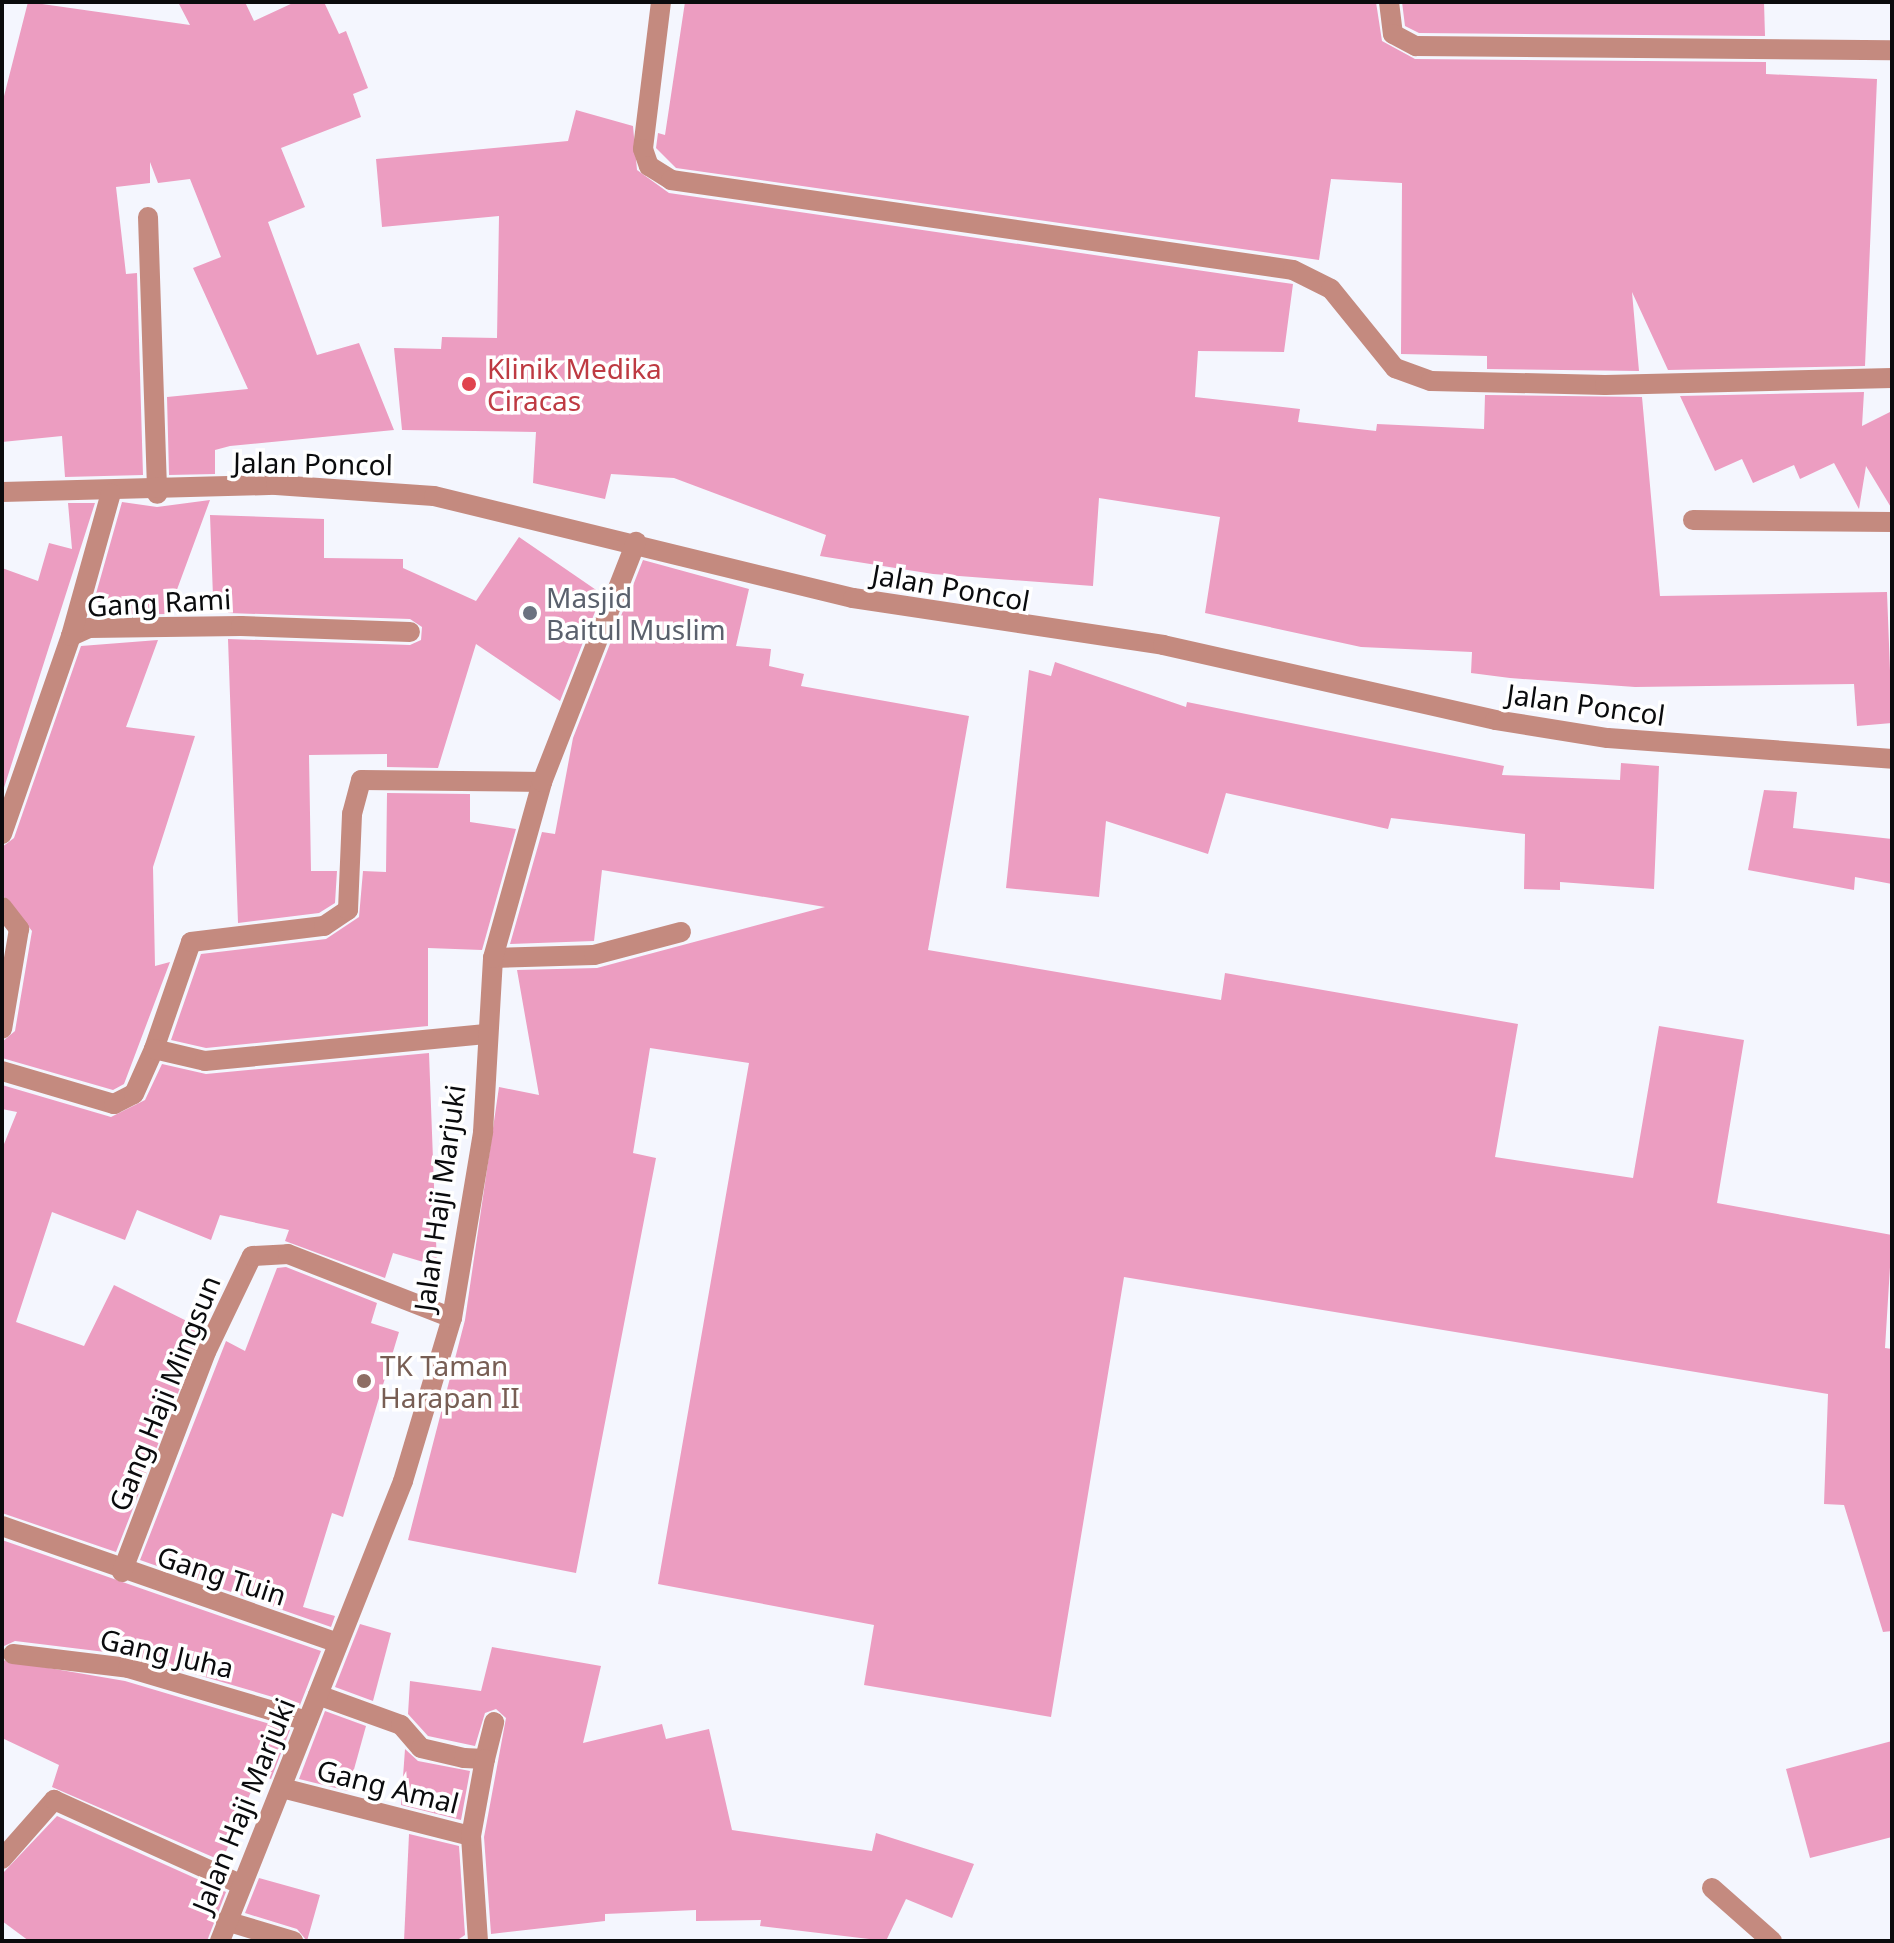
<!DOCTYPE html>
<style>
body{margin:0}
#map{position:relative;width:1894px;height:1943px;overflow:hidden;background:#f4f6fe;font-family:"Noto Sans",sans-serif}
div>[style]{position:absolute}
.building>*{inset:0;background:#ec9dc1}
.minor>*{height:20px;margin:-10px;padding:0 10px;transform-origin:10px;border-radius:10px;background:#c48a7f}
.dots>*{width:22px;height:22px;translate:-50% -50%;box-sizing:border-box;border:4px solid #fff;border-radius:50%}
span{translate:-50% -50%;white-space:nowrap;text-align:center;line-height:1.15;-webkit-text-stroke:7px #fff;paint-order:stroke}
.health-label{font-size:28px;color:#be3a42}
.left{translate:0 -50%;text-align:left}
.street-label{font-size:28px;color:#0a0b0d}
.worship-label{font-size:28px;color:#5b616d}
.education-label{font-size:28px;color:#785e54}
.frame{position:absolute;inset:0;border:4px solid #0a0b0d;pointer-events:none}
</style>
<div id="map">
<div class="building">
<i style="clip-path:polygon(28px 2px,190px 25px,178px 2px,245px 2px,254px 21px,295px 2px,324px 2px,339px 34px,346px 31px,368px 88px,353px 94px,361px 117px,281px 148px,305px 207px,268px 222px,317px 355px,359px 343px,394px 430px,230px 446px,215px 450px,215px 474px,169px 475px,167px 397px,248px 389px,193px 268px,221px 257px,190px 179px,158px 183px,150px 162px,150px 183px,116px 187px,126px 274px,137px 273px,143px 475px,65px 477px,62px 436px,2px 442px,2px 104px)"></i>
<i style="clip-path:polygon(685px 2px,1376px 2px,1382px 41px,1415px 59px,1766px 62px,1766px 74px,1877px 79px,1865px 366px,1668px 370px,1632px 292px,1639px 371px,1487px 369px,1487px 356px,1401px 354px,1402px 183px,1331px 179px,1319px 260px,676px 168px,656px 148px,658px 133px,665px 135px)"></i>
<i style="clip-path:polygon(1402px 2px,1764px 2px,1765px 36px,1419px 33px,1405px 26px)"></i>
<i style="clip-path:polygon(576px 110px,633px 126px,637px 170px,669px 193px,1293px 284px,1284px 352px,1198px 351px,1195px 397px,1300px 409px,1298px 422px,1376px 431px,1377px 424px,1484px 429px,1485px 395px,1642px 397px,1660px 596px,1887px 592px,1892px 723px,1857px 726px,1854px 684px,1635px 687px,1510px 678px,1471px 673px,1472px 652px,1361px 647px,1205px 613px,1220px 517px,1099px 498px,1093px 586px,933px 574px,820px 556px,826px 535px,674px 478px,611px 474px,605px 499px,533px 483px,536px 432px,402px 430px,394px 348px,441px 349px,442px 337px,497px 338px,499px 216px,382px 227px,376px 159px,568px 141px)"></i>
<i style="clip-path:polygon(1864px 392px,1862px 426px,1892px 411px,1892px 509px,1866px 466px,1859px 509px,1834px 463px,1800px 479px,1794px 465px,1753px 483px,1742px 459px,1715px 471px,1680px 396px)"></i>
<i style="clip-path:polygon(210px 500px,168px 614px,90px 615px,122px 502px,157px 507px)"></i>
<i style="clip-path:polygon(68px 503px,95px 503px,2px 794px,2px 568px,38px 581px,49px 543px,72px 549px)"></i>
<i style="clip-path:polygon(210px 515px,324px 519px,324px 558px,403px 559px,403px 568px,476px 601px,519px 537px,602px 594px,560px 701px,476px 644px,438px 768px,387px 767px,387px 754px,309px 755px,311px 871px,337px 871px,335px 903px,319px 913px,238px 923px,228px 639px,410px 645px,421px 640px,422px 627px,410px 619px,228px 613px,228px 600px,213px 597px)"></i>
<i style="clip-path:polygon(643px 560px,749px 589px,736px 646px,771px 649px,769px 666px,804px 674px,801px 686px,969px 716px,928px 950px,1221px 1000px,1225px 973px,1518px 1024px,1495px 1157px,1633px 1178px,1659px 1026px,1744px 1040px,1717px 1203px,1892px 1235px,1885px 1348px,1892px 1349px,1892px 1631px,1883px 1632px,1844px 1505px,1824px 1504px,1828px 1394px,1124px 1277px,1051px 1717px,864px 1685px,874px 1625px,658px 1584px,749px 1063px,650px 1048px,633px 1153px,656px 1158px,576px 1573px,408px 1540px,465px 1320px,499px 1087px,539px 1095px,517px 970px,597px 968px,825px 907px,602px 870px,594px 941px,510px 944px,542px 832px,555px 834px,573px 738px)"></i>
<i style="clip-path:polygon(158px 640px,126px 727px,195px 736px,153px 867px,155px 966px,170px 962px,124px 1084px,113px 1090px,2px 1058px,2px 1042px,15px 1031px,32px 931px,2px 894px,2px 847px,14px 838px,81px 646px)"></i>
<i style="clip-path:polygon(1055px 662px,1186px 707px,1187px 702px,1504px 766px,1502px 775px,1620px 780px,1621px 763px,1659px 766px,1654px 889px,1560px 882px,1560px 890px,1524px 889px,1525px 834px,1391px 818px,1388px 829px,1226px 793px,1208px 854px,1106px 821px,1099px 897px,1006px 888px,1029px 670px,1051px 676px)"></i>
<i style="clip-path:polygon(1764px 790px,1797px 792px,1793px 828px,1892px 839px,1892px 884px,1855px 877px,1854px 890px,1748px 870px)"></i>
<i style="clip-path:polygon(387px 793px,470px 794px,470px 822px,516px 829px,482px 950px,428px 948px,428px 1026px,206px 1048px,171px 1040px,201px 954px,326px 939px,359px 917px,363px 871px,386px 872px)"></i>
<i style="clip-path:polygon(429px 1053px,437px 1266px,393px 1253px,385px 1278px,285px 1241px,289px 1230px,220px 1215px,211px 1240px,137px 1210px,125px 1240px,52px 1212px,16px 1322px,84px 1346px,114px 1285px,203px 1329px,116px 1552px,2px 1513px,2px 1149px,17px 1112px,2px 1109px,2px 1085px,111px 1117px,145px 1100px,162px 1064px,206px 1074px)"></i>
<i style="clip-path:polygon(286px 1267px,377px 1303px,371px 1323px,399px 1332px,343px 1517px,332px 1513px,303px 1607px,335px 1616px,331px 1627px,140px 1560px,226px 1341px,245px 1351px,277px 1268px)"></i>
<i style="clip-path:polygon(2px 1540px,321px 1651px,300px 1705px,130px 1655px,15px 1641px,2px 1647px)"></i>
<i style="clip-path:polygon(360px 1624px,391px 1633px,373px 1701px,335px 1687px)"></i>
<i style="clip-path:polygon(492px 1647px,601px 1666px,583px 1743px,662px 1724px,666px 1739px,709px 1729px,732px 1830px,872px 1851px,876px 1833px,974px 1864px,952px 1918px,906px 1899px,886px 1941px,760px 1926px,761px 1920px,696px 1921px,696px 1910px,605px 1914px,605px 1921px,491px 1934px,484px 1837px,506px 1718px,496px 1709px,485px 1713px,475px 1746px,428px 1736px,408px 1714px,410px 1681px,481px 1691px)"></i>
<i style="clip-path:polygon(2px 1660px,125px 1681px,290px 1730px,271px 1779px,258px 1775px,222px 1861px,52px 1787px,59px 1765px,2px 1738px)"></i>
<i style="clip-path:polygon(325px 1711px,366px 1726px,348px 1791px,299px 1779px)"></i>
<i style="clip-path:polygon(1892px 1741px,1892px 1837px,1810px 1858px,1786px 1769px)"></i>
<i style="clip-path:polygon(405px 1749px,418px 1761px,470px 1771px,461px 1820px,401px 1805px)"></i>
<i style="clip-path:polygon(57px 1816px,226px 1892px,207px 1941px,29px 1941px,2px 1921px,2px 1874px)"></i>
<i style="clip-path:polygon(409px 1834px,459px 1846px,465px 1935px,456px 1941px,404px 1941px)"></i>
<i style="clip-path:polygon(259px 1878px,320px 1895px,307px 1941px,297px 1929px,245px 1913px)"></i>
</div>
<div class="minor">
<i style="left:661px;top:2px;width:148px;rotate:97deg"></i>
<i style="left:643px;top:149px;width:18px;rotate:71deg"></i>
<i style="left:649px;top:166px;width:26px;rotate:32deg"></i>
<i style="left:671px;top:180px;width:628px;rotate:8.23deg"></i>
<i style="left:1293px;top:270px;width:42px;rotate:26.6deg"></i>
<i style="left:1331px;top:289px;width:102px;rotate:51deg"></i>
<i style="left:1395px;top:368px;width:38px;rotate:20deg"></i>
<i style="left:1431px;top:381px;width:174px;rotate:1.3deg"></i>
<i style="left:1605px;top:385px;width:287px;rotate:-1.4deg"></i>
<i style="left:1389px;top:2px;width:32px;rotate:83deg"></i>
<i style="left:1393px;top:34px;width:26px;rotate:28deg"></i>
<i style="left:1416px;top:46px;width:476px;rotate:0.5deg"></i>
<i style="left:148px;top:217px;width:277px;rotate:88.1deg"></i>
<i style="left:2px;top:492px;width:274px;rotate:-1.5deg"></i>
<i style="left:276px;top:485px;width:158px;rotate:4deg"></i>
<i style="left:434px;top:496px;width:431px;rotate:13.7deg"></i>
<i style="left:853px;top:598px;width:314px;rotate:8.6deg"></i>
<i style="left:1163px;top:645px;width:340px;rotate:12.7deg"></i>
<i style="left:1495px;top:720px;width:114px;rotate:9.1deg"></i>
<i style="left:1608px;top:738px;width:285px;rotate:4.2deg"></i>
<i style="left:1693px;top:520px;width:199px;rotate:0.6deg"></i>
<i style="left:71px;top:636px;width:20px;rotate:-24deg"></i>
<i style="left:89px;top:628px;width:152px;rotate:-0.8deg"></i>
<i style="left:241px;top:626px;width:169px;rotate:2deg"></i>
<i style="left:2px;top:834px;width:210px;rotate:-70.8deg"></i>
<i style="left:71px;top:636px;width:148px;rotate:-74.4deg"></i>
<i style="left:2px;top:907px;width:28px;rotate:52deg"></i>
<i style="left:19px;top:929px;width:101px;rotate:99.6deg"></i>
<i style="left:493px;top:958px;width:101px;rotate:-1.7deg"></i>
<i style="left:594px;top:955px;width:90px;rotate:-14.8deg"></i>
<i style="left:154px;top:1049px;width:113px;rotate:-70.9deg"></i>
<i style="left:191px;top:942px;width:134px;rotate:-6.9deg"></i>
<i style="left:324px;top:926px;width:29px;rotate:-34deg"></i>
<i style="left:348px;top:910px;width:96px;rotate:-87.6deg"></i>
<i style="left:352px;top:814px;width:35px;rotate:-75deg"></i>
<i style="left:361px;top:780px;width:181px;rotate:0.6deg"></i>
<i style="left:2px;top:1071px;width:117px;rotate:16.4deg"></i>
<i style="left:114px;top:1104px;width:22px;rotate:-27deg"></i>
<i style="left:134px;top:1094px;width:49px;rotate:-66deg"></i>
<i style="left:154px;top:1049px;width:52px;rotate:13.2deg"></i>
<i style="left:205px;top:1061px;width:282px;rotate:-5.5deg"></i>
<i style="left:2px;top:1526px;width:354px;rotate:19.2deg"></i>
<i style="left:122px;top:1572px;width:235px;rotate:-69.1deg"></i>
<i style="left:206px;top:1352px;width:106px;rotate:-64.4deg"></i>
<i style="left:252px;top:1256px;width:36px;rotate:-3deg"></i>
<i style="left:288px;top:1254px;width:176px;rotate:21.3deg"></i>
<i style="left:13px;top:1654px;width:116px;rotate:6.9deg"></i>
<i style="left:128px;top:1668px;width:187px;rotate:16.5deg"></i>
<i style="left:318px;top:1695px;width:88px;rotate:19.9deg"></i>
<i style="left:401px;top:1725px;width:30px;rotate:49deg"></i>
<i style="left:421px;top:1748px;width:44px;rotate:13.1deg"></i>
<i style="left:464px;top:1758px;width:21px;rotate:3deg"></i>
<i style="left:485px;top:1759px;width:38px;rotate:-76deg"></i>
<i style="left:282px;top:1788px;width:195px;rotate:14.3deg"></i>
<i style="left:471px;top:1836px;width:105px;rotate:86.2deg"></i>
<i style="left:471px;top:1836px;width:78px;rotate:-79.7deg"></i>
<i style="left:2px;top:1859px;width:79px;rotate:-48.6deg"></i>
<i style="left:54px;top:1800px;width:202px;rotate:24.3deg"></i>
<i style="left:1712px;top:1888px;width:80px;rotate:41.5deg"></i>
<i style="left:226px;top:1921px;width:70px;rotate:16.6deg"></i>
<i style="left:220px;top:1941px;width:495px;rotate:-68.3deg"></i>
<i style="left:403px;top:1481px;width:170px;rotate:-73.3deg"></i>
<i style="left:452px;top:1318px;width:189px;rotate:-80.5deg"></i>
<i style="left:483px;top:1132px;width:174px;rotate:-86.7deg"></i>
<i style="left:493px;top:958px;width:183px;rotate:-74.4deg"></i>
<i style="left:542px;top:782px;width:258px;rotate:-68.6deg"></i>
</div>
<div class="dots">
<i style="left:469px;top:384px;background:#e0444e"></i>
<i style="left:530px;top:613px;background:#6b7280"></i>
<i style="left:364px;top:1381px;background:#8d6e63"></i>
</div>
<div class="health-label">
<span class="left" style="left:487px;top:384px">Klinik Medika<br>Ciracas</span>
</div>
<div class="street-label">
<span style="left:313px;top:463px;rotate:1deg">Jalan Poncol</span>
<span style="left:951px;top:587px;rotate:10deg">Jalan Poncol</span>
<span style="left:159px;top:602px;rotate:-3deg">Gang Rami</span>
<span style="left:1586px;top:704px;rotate:8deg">Jalan Poncol</span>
<span style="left:439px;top:1198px;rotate:-82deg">Jalan Haji Marjuki</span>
<span style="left:164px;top:1393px;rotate:-68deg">Gang Haji Mingsun</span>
<span style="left:222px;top:1575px;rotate:18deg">Gang Tuin</span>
<span style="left:167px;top:1653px;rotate:13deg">Gang Juha</span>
<span style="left:388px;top:1786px;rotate:14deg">Gang Amal</span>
<span style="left:243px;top:1805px;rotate:-68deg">Jalan Haji Marjuki</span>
</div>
<div class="worship-label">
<span class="left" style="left:546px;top:613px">Masjid<br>Baitul Muslim</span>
</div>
<div class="education-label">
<span class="left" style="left:380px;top:1381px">TK Taman<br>Harapan II</span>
</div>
<div class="frame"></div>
</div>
